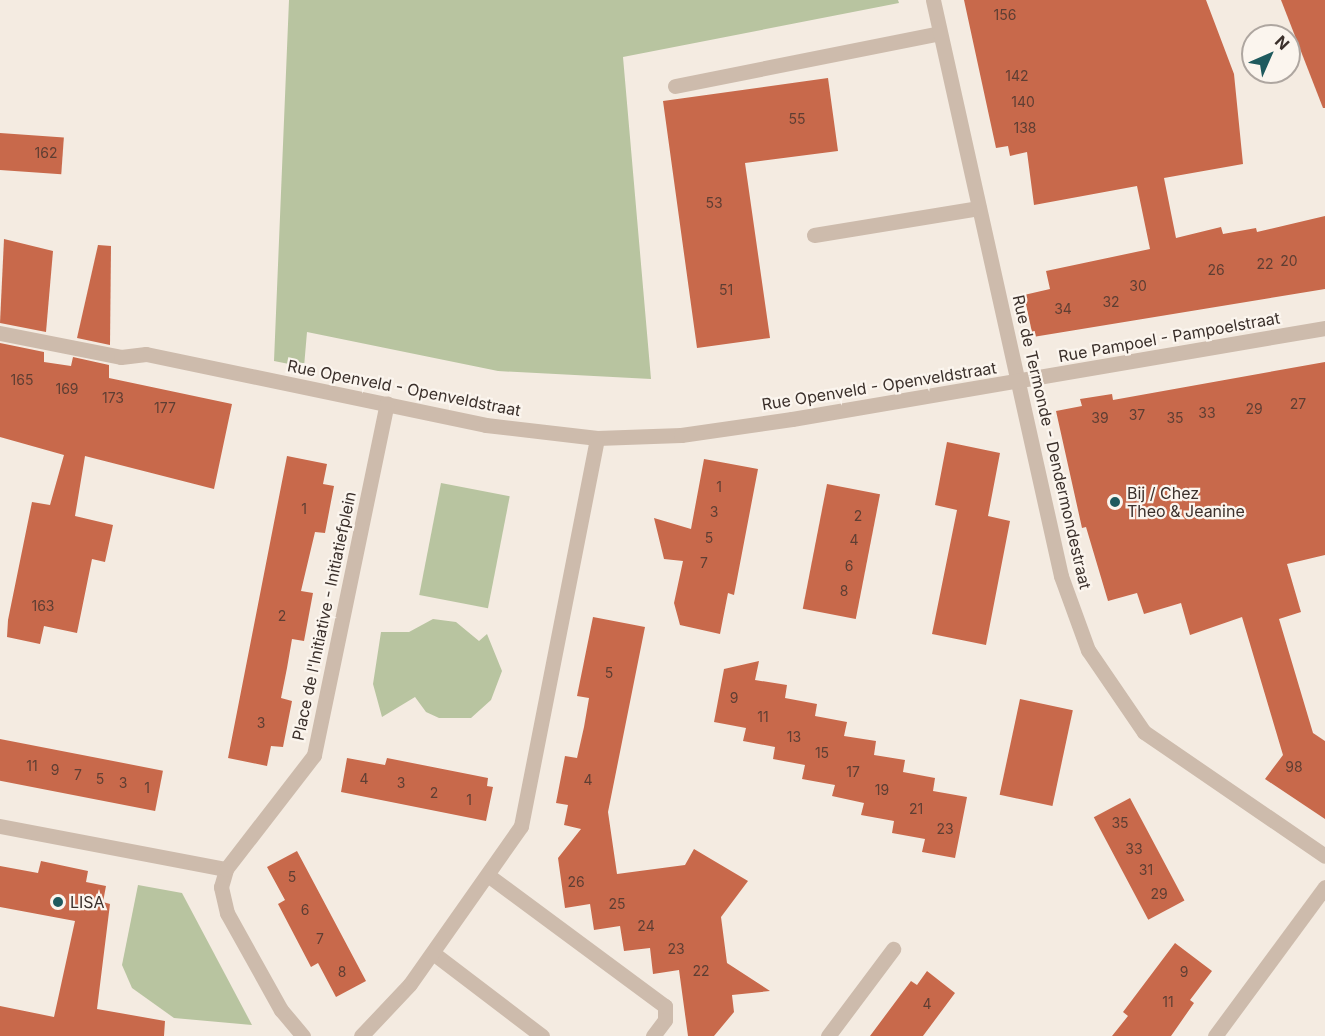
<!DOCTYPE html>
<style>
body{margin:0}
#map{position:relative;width:1325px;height:1036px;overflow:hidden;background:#f4ebe1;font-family:Inter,sans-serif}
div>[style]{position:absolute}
.green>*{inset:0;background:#b8c4a0;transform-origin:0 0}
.building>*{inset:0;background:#c8694b;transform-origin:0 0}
.lane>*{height:15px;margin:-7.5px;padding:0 7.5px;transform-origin:7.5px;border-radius:7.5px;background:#cdbbac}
.street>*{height:15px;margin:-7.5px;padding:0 7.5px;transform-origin:7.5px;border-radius:7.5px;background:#cdbbac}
.dots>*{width:16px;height:16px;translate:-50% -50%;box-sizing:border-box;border:3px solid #fbf5ee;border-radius:50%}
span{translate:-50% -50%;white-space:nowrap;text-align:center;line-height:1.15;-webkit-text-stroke:4.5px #fbf5ee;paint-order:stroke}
.number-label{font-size:14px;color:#5e3e33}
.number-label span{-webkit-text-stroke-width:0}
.street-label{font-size:16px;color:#3b302b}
.poi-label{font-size:16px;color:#3b302b}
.left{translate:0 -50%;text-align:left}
.north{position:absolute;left:1241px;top:24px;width:60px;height:60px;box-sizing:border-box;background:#fbf5ee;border:2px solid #aea6a0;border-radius:50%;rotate:45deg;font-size:16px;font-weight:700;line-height:24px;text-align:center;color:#3b302b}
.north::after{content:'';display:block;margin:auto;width:21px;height:27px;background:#1f5a5e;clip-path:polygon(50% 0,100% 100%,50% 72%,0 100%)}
</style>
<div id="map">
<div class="green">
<i style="clip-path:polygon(289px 0,898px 0,899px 3px,623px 57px,651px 379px,498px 371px,307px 332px,304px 367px,274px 361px)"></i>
<i style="left:441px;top:483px;width:70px;height:114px;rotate:11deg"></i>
<i style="clip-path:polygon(433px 619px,456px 622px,479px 641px,487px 634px,502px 671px,491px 700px,471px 718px,439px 718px,426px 712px,415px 697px,382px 717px,373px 684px,381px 632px,409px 632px)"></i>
<i style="clip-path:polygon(138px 885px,182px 893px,252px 1025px,174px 1018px,132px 988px,122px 965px)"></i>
</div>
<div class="building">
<i style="clip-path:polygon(964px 0,1206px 0,1234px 74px,1243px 164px,1164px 178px,1176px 238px,1221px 227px,1223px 234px,1256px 228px,1257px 232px,1325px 216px,1325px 289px,1033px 337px,1024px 295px,1050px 289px,1046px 271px,1150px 249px,1137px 186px,1034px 205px,1027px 152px,1010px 156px,1008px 146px,996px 148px)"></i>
<i style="clip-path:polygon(1281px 0,1325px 0,1325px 108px,1323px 108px)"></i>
<i style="clip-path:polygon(828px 78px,838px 151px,745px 163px,770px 338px,697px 348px,663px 101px)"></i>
<i style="left:0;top:133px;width:64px;height:37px;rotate:4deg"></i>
<i style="clip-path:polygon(4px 239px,53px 251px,46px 332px,0 323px)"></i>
<i style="clip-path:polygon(98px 245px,111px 246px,110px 345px,77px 338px)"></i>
<i style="clip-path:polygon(0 343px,44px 352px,44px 362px,71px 366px,73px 357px,109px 365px,109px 378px,232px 404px,214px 489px,85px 456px,75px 516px,113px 525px,105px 562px,92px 559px,77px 633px,44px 626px,40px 644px,7px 637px,8px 620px,32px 502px,50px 505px,64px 455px,0 437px)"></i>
<i style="clip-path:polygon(1325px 362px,1325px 555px,1287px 564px,1301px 612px,1279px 619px,1313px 733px,1325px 741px,1325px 819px,1265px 779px,1283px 755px,1242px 617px,1190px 635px,1181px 603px,1144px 614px,1137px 593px,1108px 601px,1086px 527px,1082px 528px,1056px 411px,1082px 406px,1080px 399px,1112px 394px,1113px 400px)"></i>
<i style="clip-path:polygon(947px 442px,1000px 453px,988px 516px,1010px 521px,986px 645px,932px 634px,957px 510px,935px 505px)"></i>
<i style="clip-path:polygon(287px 456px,327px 464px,323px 484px,334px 486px,325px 533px,315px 532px,301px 591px,313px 593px,304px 641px,292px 639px,287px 668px,281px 698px,292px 701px,283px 747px,271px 746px,267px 766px,228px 758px)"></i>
<i style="clip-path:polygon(704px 459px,758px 469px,734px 595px,728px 593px,720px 634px,680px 625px,674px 603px,683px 561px,664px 559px,654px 518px,691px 529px)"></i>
<i style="left:827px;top:484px;width:54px;height:127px;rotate:11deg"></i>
<i style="clip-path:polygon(593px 617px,645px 627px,608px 812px,617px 874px,685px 865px,694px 849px,748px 881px,721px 917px,727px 963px,770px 991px,732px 995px,734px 1012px,714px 1036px,688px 1036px,679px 970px,653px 974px,650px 948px,624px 951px,620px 926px,594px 930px,590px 904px,565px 908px,558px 858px,581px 829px,564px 825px,568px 805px,556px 803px,565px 756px,577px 758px,584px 727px,589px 698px,577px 696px)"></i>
<i style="clip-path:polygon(759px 661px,755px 680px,787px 685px,785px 698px,817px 704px,815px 716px,847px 722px,844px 736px,876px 741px,874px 755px,905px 760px,903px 772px,935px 778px,933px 791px,967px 797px,955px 858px,922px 852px,925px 839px,892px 833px,894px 821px,861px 815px,864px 803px,832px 796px,835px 785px,802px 779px,805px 765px,773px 759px,775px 747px,743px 741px,746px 728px,714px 722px,724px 669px)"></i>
<i style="left:1020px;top:699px;width:54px;height:98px;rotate:12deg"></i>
<i style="left:0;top:739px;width:166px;height:41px;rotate:11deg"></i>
<i style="clip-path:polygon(347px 758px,385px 765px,387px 758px,488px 778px,487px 786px,493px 787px,486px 821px,341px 792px)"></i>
<i style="left:1130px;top:798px;width:116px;height:41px;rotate:62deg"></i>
<i style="clip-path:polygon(297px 851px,366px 981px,336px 997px,318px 963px,311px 967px,278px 904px,285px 900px,267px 867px)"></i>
<i style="clip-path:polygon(41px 861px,88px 871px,86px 882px,106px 886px,103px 902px,110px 904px,97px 1009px,165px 1021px,164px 1036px,0 1036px,0 1006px,54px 1017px,75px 921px,0 907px,0 866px,38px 873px)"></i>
<i style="clip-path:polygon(1175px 943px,1212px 971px,1190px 1000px,1194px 1003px,1171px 1036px,1112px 1036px,1128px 1016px,1123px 1012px)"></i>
<i style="clip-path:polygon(927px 971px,955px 993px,923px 1036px,870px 1036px,911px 981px,917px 985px)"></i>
</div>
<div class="lane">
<i style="left:675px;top:86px;width:270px;rotate:-11.3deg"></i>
<i style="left:814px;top:235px;width:167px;rotate:-9.3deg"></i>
</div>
<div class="street">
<i style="left:933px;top:0;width:590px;rotate:77.47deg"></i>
<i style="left:1061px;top:576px;width:79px;rotate:70deg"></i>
<i style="left:1088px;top:650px;width:99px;rotate:55.7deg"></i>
<i style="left:1144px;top:732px;width:219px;rotate:34.4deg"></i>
<i style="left:0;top:333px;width:123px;rotate:11.2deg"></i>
<i style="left:121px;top:357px;width:25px;rotate:-7deg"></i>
<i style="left:146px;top:354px;width:347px;rotate:11.8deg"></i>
<i style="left:486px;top:425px;width:112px;rotate:6.7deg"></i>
<i style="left:597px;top:438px;width:84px;rotate:-2deg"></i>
<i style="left:681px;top:435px;width:112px;rotate:-8.2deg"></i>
<i style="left:792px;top:419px;width:541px;rotate:-9.69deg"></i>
<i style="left:0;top:826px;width:230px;rotate:10.8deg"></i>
<i style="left:489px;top:876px;width:219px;rotate:36.5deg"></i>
<i style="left:665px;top:1006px;width:14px;rotate:90deg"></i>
<i style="left:665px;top:1020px;width:20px;rotate:127deg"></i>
<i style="left:433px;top:953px;width:137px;rotate:37.3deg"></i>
<i style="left:303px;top:1036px;width:34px;rotate:-130deg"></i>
<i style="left:281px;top:1010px;width:111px;rotate:-119.1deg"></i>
<i style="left:227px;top:913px;width:27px;rotate:-103deg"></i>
<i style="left:221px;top:887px;width:19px;rotate:-74deg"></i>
<i style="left:226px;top:869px;width:144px;rotate:-52.3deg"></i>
<i style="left:314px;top:755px;width:359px;rotate:-78.3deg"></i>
<i style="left:361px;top:1036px;width:71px;rotate:-46.7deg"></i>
<i style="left:410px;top:984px;width:193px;rotate:-54.9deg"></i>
<i style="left:521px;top:826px;width:395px;rotate:-78.9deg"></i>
<i style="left:828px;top:1036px;width:109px;rotate:-53.2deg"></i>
<i style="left:1215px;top:1036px;width:185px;rotate:-53.6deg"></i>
</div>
<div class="dots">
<i style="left:1115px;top:502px;background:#1f5a5e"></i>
<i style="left:58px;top:902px;background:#1f5a5e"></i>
</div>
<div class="number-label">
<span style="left:1005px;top:15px">156</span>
<span style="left:1017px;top:76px">142</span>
<span style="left:1023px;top:102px">140</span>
<span style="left:797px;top:119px">55</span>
<span style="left:1025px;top:128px">138</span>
<span style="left:46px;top:153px">162</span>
<span style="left:714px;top:203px">53</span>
<span style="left:1289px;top:261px">20</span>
<span style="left:1265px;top:264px">22</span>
<span style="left:1216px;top:270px">26</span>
<span style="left:1138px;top:286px">30</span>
<span style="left:726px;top:290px">51</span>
<span style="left:1111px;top:302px">32</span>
<span style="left:1063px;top:309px">34</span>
<span style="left:22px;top:380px">165</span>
<span style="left:67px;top:389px">169</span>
<span style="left:113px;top:398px">173</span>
<span style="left:1298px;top:404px">27</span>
<span style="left:165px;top:408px">177</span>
<span style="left:1254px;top:409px">29</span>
<span style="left:1207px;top:413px">33</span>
<span style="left:1137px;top:415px">37</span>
<span style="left:1100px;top:418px">39</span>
<span style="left:1175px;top:418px">35</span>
<span style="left:719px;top:487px">1</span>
<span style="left:304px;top:509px">1</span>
<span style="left:714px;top:512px">3</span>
<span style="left:858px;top:516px">2</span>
<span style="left:709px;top:538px">5</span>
<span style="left:854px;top:540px">4</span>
<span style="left:704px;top:563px">7</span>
<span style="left:849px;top:566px">6</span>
<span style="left:844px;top:591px">8</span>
<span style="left:43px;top:606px">163</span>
<span style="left:282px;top:616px">2</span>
<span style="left:609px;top:673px">5</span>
<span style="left:734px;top:698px">9</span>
<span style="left:763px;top:717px">11</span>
<span style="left:261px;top:723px">3</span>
<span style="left:794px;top:737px">13</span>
<span style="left:822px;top:753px">15</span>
<span style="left:32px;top:766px">11</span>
<span style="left:1294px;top:767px">98</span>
<span style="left:55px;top:770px">9</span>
<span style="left:853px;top:772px">17</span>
<span style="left:78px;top:775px">7</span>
<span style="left:100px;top:779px">5</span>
<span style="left:364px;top:779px">4</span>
<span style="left:588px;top:780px">4</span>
<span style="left:123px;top:783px">3</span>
<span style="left:401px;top:783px">3</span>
<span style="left:147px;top:788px">1</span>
<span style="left:882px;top:790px">19</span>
<span style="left:434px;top:793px">2</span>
<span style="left:469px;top:800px">1</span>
<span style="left:916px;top:809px">21</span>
<span style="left:1120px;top:823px">35</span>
<span style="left:945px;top:829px">23</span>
<span style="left:1134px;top:849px">33</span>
<span style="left:1146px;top:870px">31</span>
<span style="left:292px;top:877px">5</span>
<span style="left:576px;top:882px">26</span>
<span style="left:1159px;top:894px">29</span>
<span style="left:617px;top:904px">25</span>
<span style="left:305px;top:910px">6</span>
<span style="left:646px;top:926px">24</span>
<span style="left:320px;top:939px">7</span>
<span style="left:676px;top:949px">23</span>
<span style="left:701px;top:971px">22</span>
<span style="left:342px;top:972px">8</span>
<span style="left:1184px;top:972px">9</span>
<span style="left:1168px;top:1002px">11</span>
<span style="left:927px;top:1004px">4</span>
</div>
<div class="street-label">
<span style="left:1169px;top:337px;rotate:-10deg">Rue Pampoel - Pampoelstraat</span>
<span style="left:879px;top:386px;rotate:-9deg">Rue Openveld - Openveldstraat</span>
<span style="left:404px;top:388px;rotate:11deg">Rue Openveld - Openveldstraat</span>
<span style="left:1052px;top:442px;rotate:77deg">Rue de Termonde - Dendermondestraat</span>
<span style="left:324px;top:616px;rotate:-78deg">Place de l'Initiative - Initiatiefplein</span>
</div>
<div class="poi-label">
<span class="left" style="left:1127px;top:502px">Bij / Chez<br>Theo &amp; Jeanine</span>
<span class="left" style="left:70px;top:902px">LISA</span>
</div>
<div class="north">N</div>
</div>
